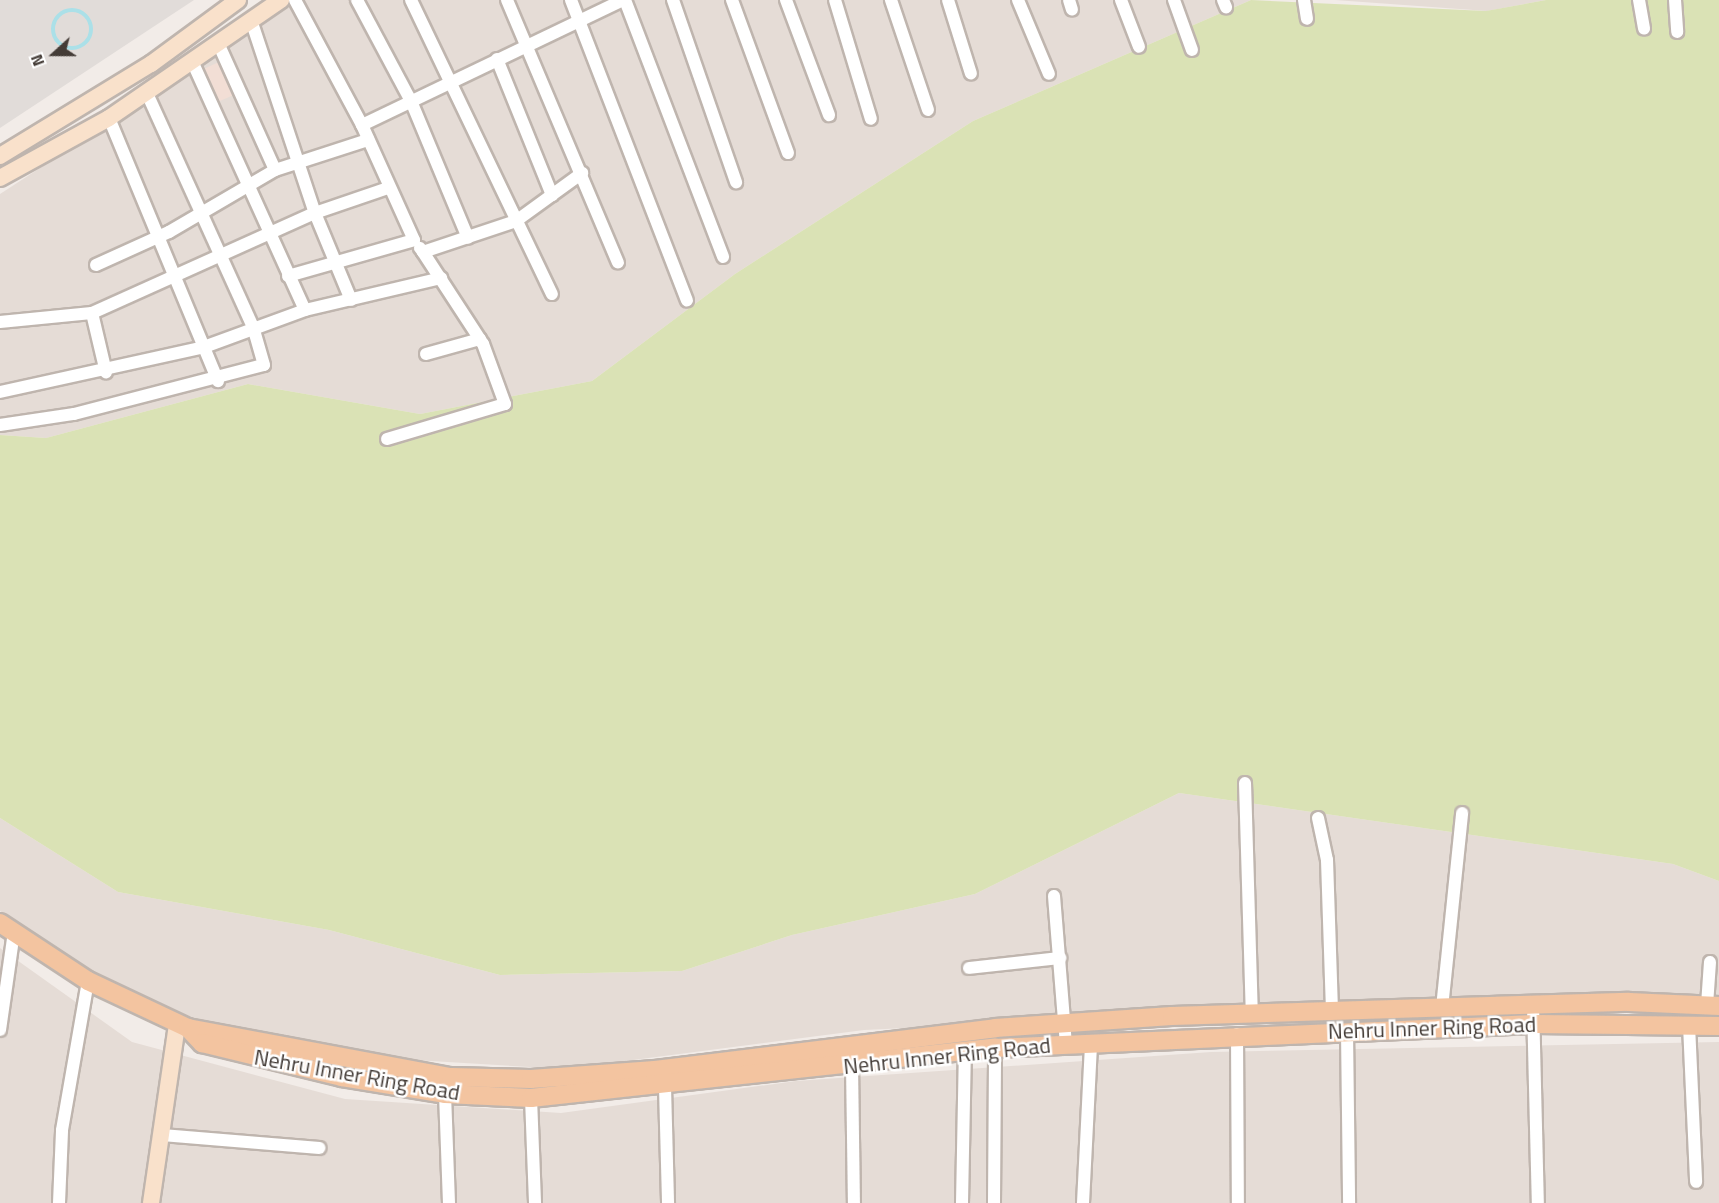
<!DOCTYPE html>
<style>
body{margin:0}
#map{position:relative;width:1719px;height:1203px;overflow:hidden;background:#f2ece8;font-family:"Titillium Web",sans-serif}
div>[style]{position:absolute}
.residential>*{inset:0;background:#e5dcd6}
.commercial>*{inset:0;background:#f2ded5;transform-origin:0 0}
.industrial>*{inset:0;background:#e1dcd9}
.green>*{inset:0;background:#dae2b5}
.stream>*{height:4px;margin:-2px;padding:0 2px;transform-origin:2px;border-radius:2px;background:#abe0e8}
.stream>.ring{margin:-2px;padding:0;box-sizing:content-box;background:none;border:4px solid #abe0e8;border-radius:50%}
.roads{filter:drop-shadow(2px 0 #bfb5ae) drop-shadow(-2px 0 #bfb5ae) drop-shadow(0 2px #bfb5ae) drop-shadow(0 -2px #bfb5ae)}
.street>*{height:12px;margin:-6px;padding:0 6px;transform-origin:6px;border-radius:6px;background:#fff}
.secondary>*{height:16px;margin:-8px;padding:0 8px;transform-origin:8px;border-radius:8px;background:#f9e1cb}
.primary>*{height:18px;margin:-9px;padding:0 9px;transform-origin:9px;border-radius:9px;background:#f3c4a0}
span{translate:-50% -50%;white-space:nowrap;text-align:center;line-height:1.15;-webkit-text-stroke:5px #fff;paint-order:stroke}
.street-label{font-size:22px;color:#443c37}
.north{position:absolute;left:24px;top:24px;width:60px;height:60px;-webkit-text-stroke:4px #fff;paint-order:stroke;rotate:249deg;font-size:16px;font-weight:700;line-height:24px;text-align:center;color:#443c37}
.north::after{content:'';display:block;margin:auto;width:21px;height:27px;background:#443c37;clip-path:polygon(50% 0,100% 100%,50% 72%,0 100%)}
</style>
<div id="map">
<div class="residential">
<i style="clip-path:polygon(299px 0,1251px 0,973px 121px,735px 274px,592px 381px,420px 414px,248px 384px,46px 438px,0 435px,0 194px)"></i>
<i style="clip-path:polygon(1335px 0,1546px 0,1487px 11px)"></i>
<i style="clip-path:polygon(1179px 793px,1673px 864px,1719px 881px,1719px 1007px,1140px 1017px,864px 1030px,564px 1069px,364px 1057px,213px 1023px,124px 997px,0 911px,0 818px,118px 892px,329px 930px,500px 975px,682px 971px,792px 935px,975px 894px)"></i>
<i style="clip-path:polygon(0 948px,132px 1042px,345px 1099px,561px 1113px,796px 1081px,1211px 1052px,1719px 1042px,1719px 1203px,0 1203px)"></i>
</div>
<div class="commercial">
<i style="left:219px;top:62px;width:36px;height:17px;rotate:66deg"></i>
</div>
<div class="industrial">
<i style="clip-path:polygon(0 0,194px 0,0 128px)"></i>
</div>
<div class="green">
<i style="clip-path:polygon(1251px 0,1486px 11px,1546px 0,1719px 0,1719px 881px,1673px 864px,1179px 793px,975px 894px,792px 935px,682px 971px,500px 975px,329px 930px,118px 892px,0 818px,0 435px,46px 438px,248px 384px,420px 414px,592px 381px,735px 274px,973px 121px)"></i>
</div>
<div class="stream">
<i class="ring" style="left:53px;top:10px;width:34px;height:34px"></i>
</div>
<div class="roads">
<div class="street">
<i style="left:357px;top:0;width:115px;rotate:61.9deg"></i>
<i style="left:411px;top:101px;width:148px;rotate:67.4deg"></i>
<i style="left:411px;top:0;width:326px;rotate:64.4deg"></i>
<i style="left:507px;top:0;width:285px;rotate:67.1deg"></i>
<i style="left:571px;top:0;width:322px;rotate:68.9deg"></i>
<i style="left:625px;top:0;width:275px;rotate:69.1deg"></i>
<i style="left:673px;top:0;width:193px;rotate:70.9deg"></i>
<i style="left:732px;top:0;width:163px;rotate:69.9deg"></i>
<i style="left:786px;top:0;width:123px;rotate:69.5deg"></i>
<i style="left:835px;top:0;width:124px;rotate:73.2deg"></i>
<i style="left:891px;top:0;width:116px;rotate:71.4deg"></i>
<i style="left:948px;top:0;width:77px;rotate:72.7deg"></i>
<i style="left:1018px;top:0;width:80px;rotate:67.3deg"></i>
<i style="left:1069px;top:0;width:10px;rotate:73deg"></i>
<i style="left:1121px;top:0;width:50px;rotate:69deg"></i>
<i style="left:1174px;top:0;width:53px;rotate:70.2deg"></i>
<i style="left:1223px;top:0;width:8px;rotate:67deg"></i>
<i style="left:1304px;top:0;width:19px;rotate:81deg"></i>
<i style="left:1639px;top:0;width:29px;rotate:80deg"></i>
<i style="left:1675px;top:0;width:32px;rotate:86deg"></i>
<i style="left:251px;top:20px;width:203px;rotate:71.7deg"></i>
<i style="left:315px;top:213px;width:94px;rotate:67.5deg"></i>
<i style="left:218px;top:43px;width:139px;rotate:65.8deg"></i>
<i style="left:497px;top:59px;width:147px;rotate:68deg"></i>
<i style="left:192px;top:61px;width:273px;rotate:65.6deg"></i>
<i style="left:109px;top:118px;width:285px;rotate:67.5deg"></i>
<i style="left:362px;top:125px;width:289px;rotate:-25.6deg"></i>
<i style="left:420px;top:248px;width:5px;rotate:53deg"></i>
<i style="left:423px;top:252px;width:98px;rotate:-18.4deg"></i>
<i style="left:516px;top:221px;width:82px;rotate:-36deg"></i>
<i style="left:96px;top:265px;width:80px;rotate:-24.3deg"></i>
<i style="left:169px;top:232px;width:123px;rotate:-30.3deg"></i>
<i style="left:275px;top:170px;width:98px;rotate:-17.9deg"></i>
<i style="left:288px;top:276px;width:131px;rotate:-15.9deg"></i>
<i style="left:414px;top:240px;width:126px;rotate:-114.3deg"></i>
<i style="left:362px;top:125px;width:142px;rotate:-118.2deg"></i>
<i style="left:92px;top:313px;width:61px;rotate:76.7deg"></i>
<i style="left:0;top:322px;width:92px;rotate:-5.6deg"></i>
<i style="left:92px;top:313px;width:244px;rotate:-24.2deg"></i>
<i style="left:315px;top:213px;width:77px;rotate:-18.9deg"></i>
<i style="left:426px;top:354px;width:56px;rotate:-15.5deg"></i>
<i style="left:0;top:392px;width:209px;rotate:-12.4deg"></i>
<i style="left:204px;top:347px;width:108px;rotate:-20.1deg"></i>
<i style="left:305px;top:310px;width:140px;rotate:-13.2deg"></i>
<i style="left:0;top:425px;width:75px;rotate:-8.5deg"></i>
<i style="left:74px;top:414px;width:196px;rotate:-14.5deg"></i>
<i style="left:264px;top:365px;width:40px;rotate:-106deg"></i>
<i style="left:253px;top:327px;width:257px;rotate:-114.4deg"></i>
<i style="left:387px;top:439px;width:123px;rotate:-16.5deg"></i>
<i style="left:505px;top:404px;width:64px;rotate:-110.1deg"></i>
<i style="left:483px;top:344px;width:110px;rotate:-123.1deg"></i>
<i style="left:1245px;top:783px;width:230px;rotate:88.3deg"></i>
<i style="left:1318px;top:818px;width:43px;rotate:77.9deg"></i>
<i style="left:1327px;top:860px;width:151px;rotate:88.1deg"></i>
<i style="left:1054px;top:896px;width:148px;rotate:85.4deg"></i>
<i style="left:969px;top:968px;width:92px;rotate:-6.3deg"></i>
<i style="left:1533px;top:1005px;width:198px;rotate:88.6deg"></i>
<i style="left:1707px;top:1005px;width:43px;rotate:-86deg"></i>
<i style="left:1442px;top:1008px;width:196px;rotate:-84.1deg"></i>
<i style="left:1689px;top:1025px;width:157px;rotate:87.4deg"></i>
<i style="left:0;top:1030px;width:99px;rotate:-81.9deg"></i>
<i style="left:1347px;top:1031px;width:172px;rotate:89.3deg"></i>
<i style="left:1237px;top:1034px;width:169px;rotate:89.7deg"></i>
<i style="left:852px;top:1065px;width:138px;rotate:89.2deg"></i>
<i style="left:665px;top:1087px;width:116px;rotate:88.5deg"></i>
<i style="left:445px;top:1094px;width:109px;rotate:87.9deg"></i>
<i style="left:531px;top:1098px;width:105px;rotate:87.8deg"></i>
<i style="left:162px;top:1135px;width:158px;rotate:4.7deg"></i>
<i style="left:59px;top:1203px;width:73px;rotate:-87.6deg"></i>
<i style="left:62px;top:1130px;width:151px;rotate:-80.1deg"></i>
<i style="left:962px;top:1203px;width:151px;rotate:-88.9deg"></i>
<i style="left:994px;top:1203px;width:155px;rotate:-89.6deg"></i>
<i style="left:1083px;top:1203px;width:160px;rotate:-87.1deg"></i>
</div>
<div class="secondary">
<i style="left:0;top:156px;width:177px;rotate:-31.4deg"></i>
<i style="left:151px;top:64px;width:108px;rotate:-36.3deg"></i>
<i style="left:0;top:178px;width:124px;rotate:-28.8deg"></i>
<i style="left:109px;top:118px;width:209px;rotate:-34.5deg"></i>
<i style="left:151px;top:1203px;width:181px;rotate:-81.7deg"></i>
</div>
<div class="primary">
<i style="left:0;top:923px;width:105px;rotate:33.4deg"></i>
<i style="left:88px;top:981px;width:110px;rotate:25.2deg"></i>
<i style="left:188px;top:1028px;width:268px;rotate:10.6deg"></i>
<i style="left:451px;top:1077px;width:80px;rotate:1.4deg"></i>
<i style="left:531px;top:1079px;width:124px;rotate:-4.2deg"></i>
<i style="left:655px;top:1070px;width:343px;rotate:-7deg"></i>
<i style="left:995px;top:1028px;width:177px;rotate:-3.9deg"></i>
<i style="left:1172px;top:1016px;width:457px;rotate:-1.8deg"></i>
<i style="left:1629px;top:1002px;width:90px;rotate:2.5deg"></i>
<i style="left:188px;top:1028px;width:21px;rotate:47deg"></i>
<i style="left:202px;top:1043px;width:144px;rotate:13.7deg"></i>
<i style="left:342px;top:1077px;width:104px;rotate:9.4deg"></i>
<i style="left:445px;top:1094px;width:86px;rotate:2.7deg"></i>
<i style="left:531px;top:1098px;width:467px;rotate:-6.2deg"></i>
<i style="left:995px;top:1048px;width:540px;rotate:-2.55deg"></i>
<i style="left:1534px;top:1024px;width:185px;rotate:0.6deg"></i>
</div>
</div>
<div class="street-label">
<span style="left:1432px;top:1028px;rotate:-2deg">Nehru Inner Ring Road</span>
<span style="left:947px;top:1056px;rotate:-6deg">Nehru Inner Ring Road</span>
<span style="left:357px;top:1075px;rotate:10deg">Nehru Inner Ring Road</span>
</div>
<div class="north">N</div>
</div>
